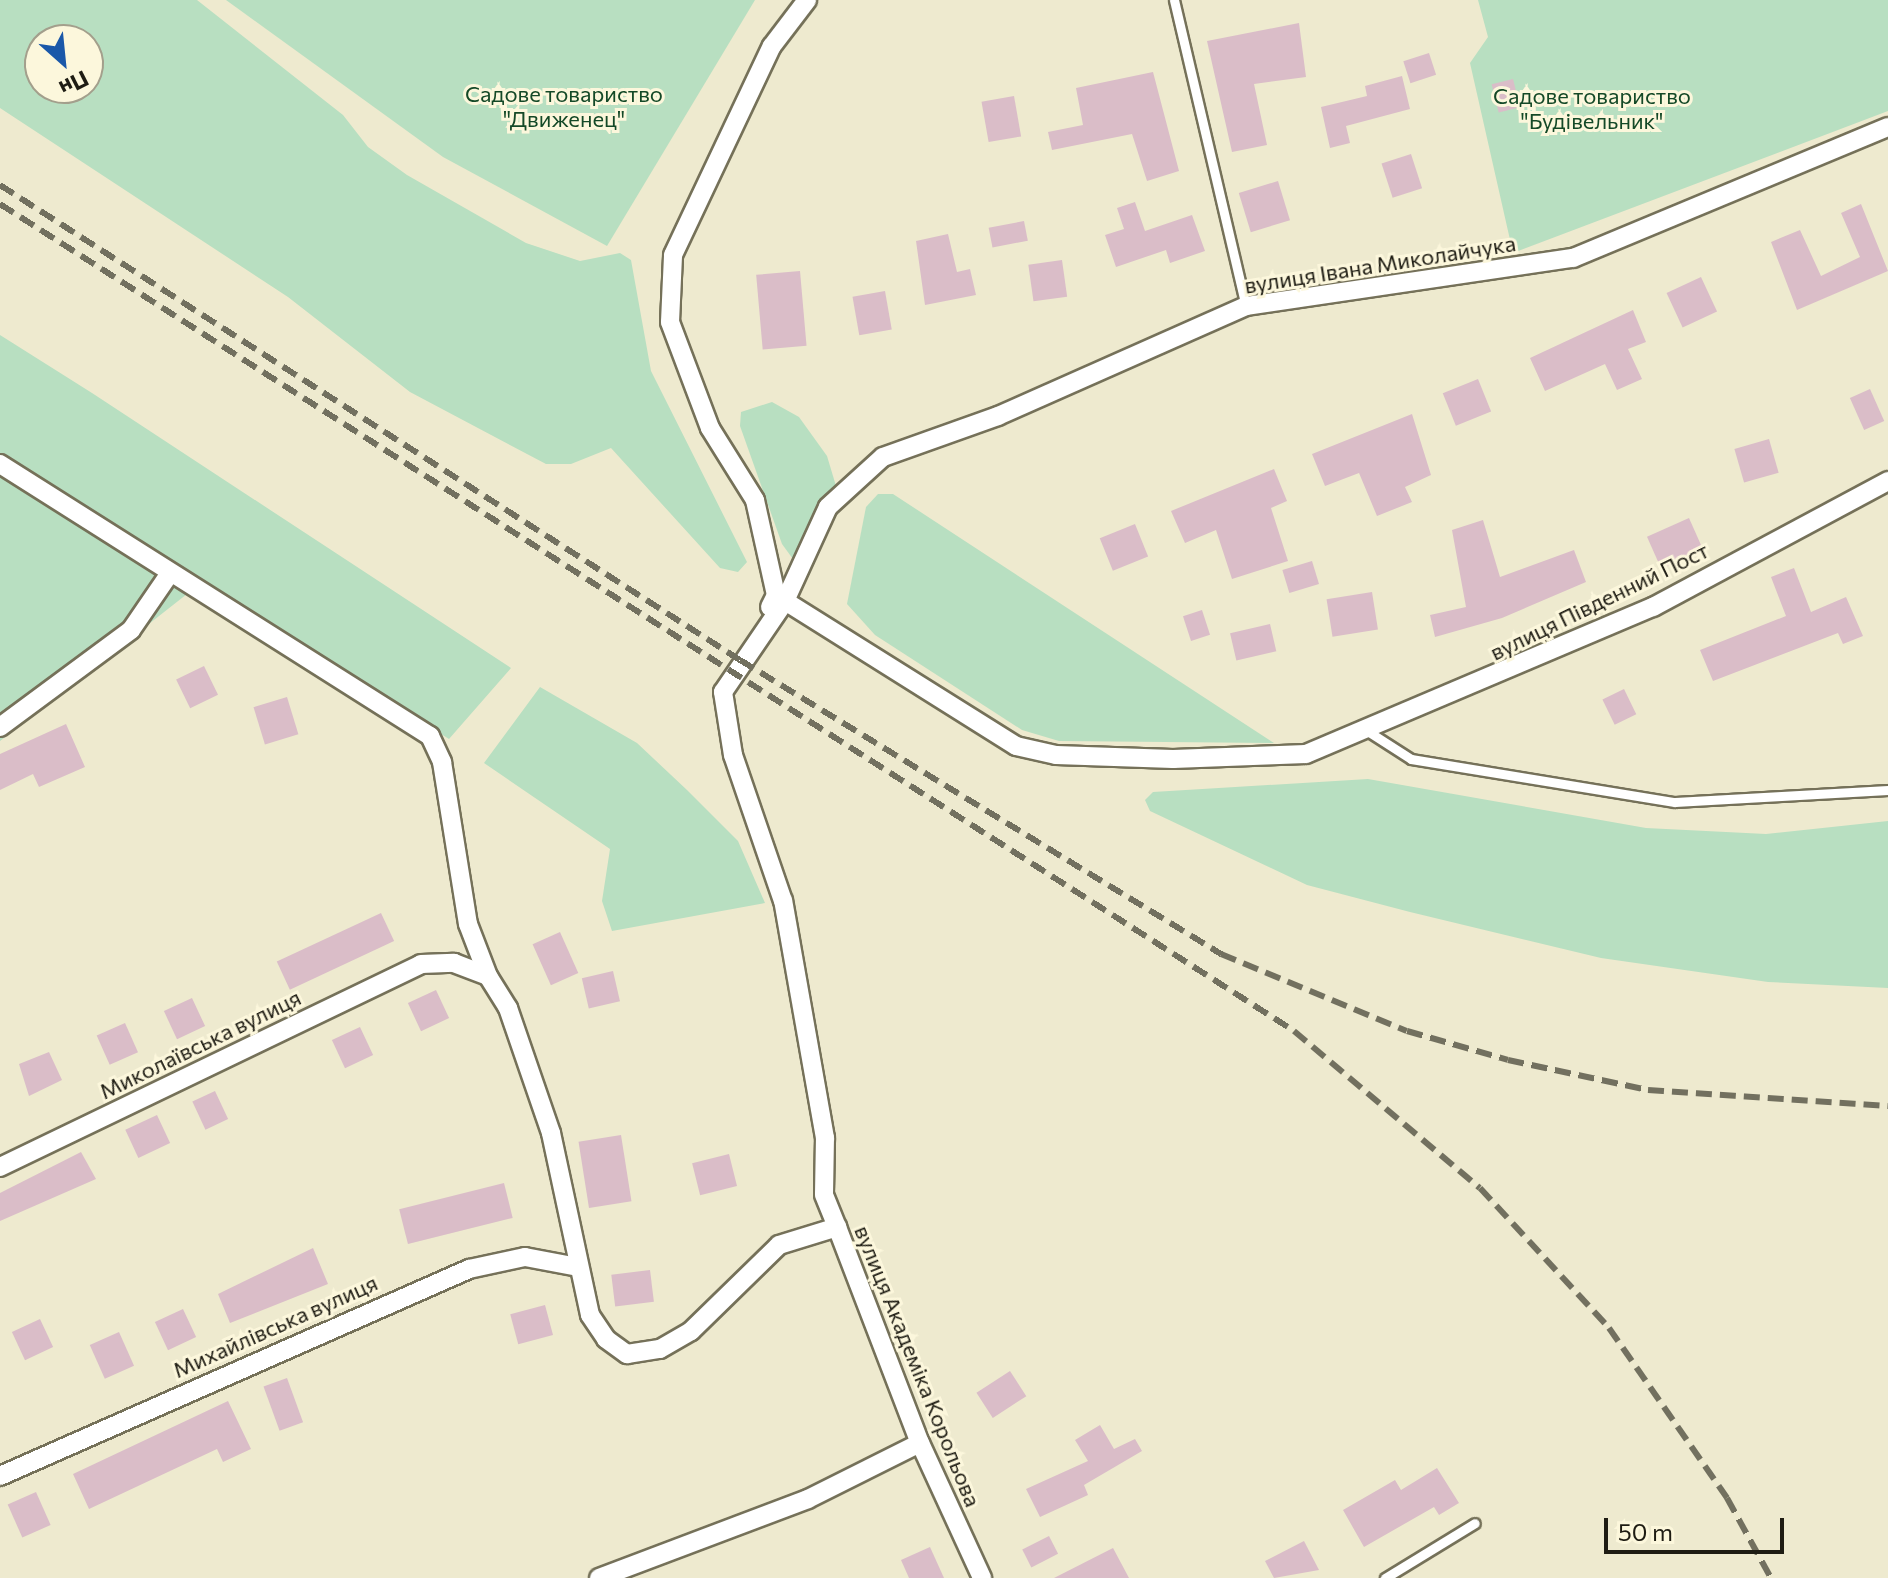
<!DOCTYPE html>
<meta charset="utf-8">
<style>
body{margin:0}
#map{position:relative;width:1888px;height:1578px;overflow:hidden;background:#eeeacf;font-family:Commissioner,sans-serif}
div>[style]{position:absolute}
.green>*{inset:0;background:#b8dfc1}
.building>*{inset:0;background:#dabdc8;transform-origin:0 0}
.roads{filter:drop-shadow(2px 0 #757159) drop-shadow(-2px 0 #757159) drop-shadow(0 2px #757159) drop-shadow(0 -2px #757159)}
.lane>*{height:9px;margin:-4.5px;padding:0 4.5px;transform-origin:4.5px;border-radius:4.5px;background:#fff}
.street>*{height:18px;margin:-9px;padding:0 9px;transform-origin:9px;border-radius:9px;background:#fff}
.rail>*{height:6px;margin-top:-3px;transform-origin:0;background:repeating-linear-gradient(90deg,#72705f 0 16px,transparent 0 24px)}
span{translate:-50% -50%;white-space:nowrap;text-align:center;line-height:1.15;-webkit-text-stroke:6px #fcf7dc;paint-order:stroke}
.park-label{font-size:22px;color:#144927}
.street-label{font-size:22px;color:#1e1c13}
.north{position:absolute;left:24px;top:24px;width:80px;height:80px;box-sizing:border-box;background:#fcf7dc;border:2px solid #a39f8c;border-radius:50%;rotate:153deg;font-size:22px;font-weight:700;line-height:32px;text-align:center;color:#1e1c13}
.north::after{content:'';display:block;margin:auto;width:28px;height:36px;background:#1a58a9;clip-path:polygon(50% 0,100% 100%,50% 72%,0 100%)}
.scale{position:absolute;left:1604px;top:1518px;width:180px;height:36px;box-sizing:border-box;border:4px solid #1e1c13;border-top:0;padding-left:10px;font-size:24px;line-height:28px;white-space:nowrap;color:#1e1c13;-webkit-text-stroke:6px #fcf7dc;paint-order:stroke}
</style>
<div id="map">
<div class="green">
<i style="clip-path:polygon(evenodd,0 0,197px 0,343px 115px,368px 147px,407px 175px,526px 243px,580px 261px,620px 253px,631px 260px,651px 371px,747px 562px,738px 572px,720px 568px,611px 448px,571px 464px,546px 464px,410px 392px,288px 297px,0 108px,0 0,40px 40px,88px 40px,88px 88px,40px 88px,40px 40px)"></i>
<i style="clip-path:polygon(226px 0,755px 0,607px 246px,443px 157px)"></i>
<i style="clip-path:polygon(1478px 0,1888px 0,1888px 111px,1513px 253px,1470px 63px,1488px 37px)"></i>
<i style="clip-path:polygon(0 335px,92px 393px,511px 668px,449px 739px,201px 583px,0 741px)"></i>
<i style="clip-path:polygon(772px 402px,799px 417px,827px 456px,836px 486px,798px 566px,782px 544px,740px 426px,741px 412px)"></i>
<i style="clip-path:polygon(878px 494px,893px 494px,1274px 743px,1059px 741px,1022px 730px,875px 635px,847px 604px,866px 507px)"></i>
<i style="clip-path:polygon(540px 687px,637px 743px,687px 790px,738px 841px,765px 903px,612px 931px,602px 901px,610px 849px,484px 763px)"></i>
<i style="clip-path:polygon(1368px 779px,1646px 828px,1766px 834px,1888px 821px,1888px 988px,1768px 982px,1601px 958px,1410px 912px,1307px 885px,1150px 811px,1145px 800px,1153px 792px)"></i>
</div>
<div class="building">
<i style="clip-path:polygon(1299px 23px,1306px 77px,1254px 84px,1267px 145px,1232px 152px,1207px 41px)"></i>
<i style="left:1429px;top:53px;width:23px;height:27px;rotate:72deg"></i>
<i style="clip-path:polygon(1153px 72px,1179px 171px,1147px 181px,1132px 134px,1052px 150px,1048px 132px,1083px 125px,1076px 88px)"></i>
<i style="clip-path:polygon(1402px 76px,1410px 109px,1346px 126px,1350px 143px,1330px 148px,1321px 107px,1367px 96px,1365px 86px)"></i>
<i style="left:1513px;top:79px;width:29px;height:22px;rotate:76deg"></i>
<i style="left:1014px;top:96px;width:41px;height:33px;rotate:80deg"></i>
<i style="left:1411px;top:154px;width:36px;height:31px;rotate:72deg"></i>
<i style="left:1278px;top:181px;width:41px;height:41px;rotate:73deg"></i>
<i style="clip-path:polygon(1135px 202px,1145px 231px,1192px 215px,1205px 251px,1170px 263px,1166px 250px,1116px 267px,1105px 235px,1124px 229px,1117px 208px)"></i>
<i style="clip-path:polygon(1861px 204px,1888px 271px,1797px 310px,1771px 242px,1800px 230px,1821px 276px,1860px 257px,1841px 213px)"></i>
<i style="left:1024px;top:221px;width:20px;height:36px;rotate:79deg"></i>
<i style="clip-path:polygon(948px 234px,957px 272px,970px 269px,976px 295px,925px 305px,916px 241px)"></i>
<i style="left:1062px;top:260px;width:37px;height:34px;rotate:82deg"></i>
<i style="left:800px;top:271px;width:75px;height:44px;rotate:85deg"></i>
<i style="left:1701px;top:277px;width:38px;height:38px;rotate:65deg"></i>
<i style="left:885px;top:291px;width:39px;height:33px;rotate:80deg"></i>
<i style="clip-path:polygon(1633px 310px,1646px 342px,1628px 349px,1642px 379px,1617px 390px,1605px 364px,1545px 391px,1530px 358px)"></i>
<i style="left:1478px;top:379px;width:35px;height:38px;rotate:68deg"></i>
<i style="left:1870px;top:389px;width:35px;height:22px;rotate:66deg"></i>
<i style="clip-path:polygon(1412px 414px,1431px 475px,1405px 487px,1412px 502px,1377px 516px,1359px 473px,1325px 486px,1312px 454px)"></i>
<i style="left:1769px;top:439px;width:35px;height:36px;rotate:74deg"></i>
<i style="clip-path:polygon(1274px 469px,1287px 501px,1271px 508px,1288px 561px,1232px 579px,1216px 530px,1185px 543px,1171px 511px)"></i>
<i style="left:1689px;top:518px;width:35px;height:46px;rotate:66deg"></i>
<i style="clip-path:polygon(1483px 520px,1500px 577px,1574px 550px,1586px 582px,1502px 618px,1435px 637px,1430px 615px,1466px 607px,1452px 530px)"></i>
<i style="left:1135px;top:524px;width:35px;height:38px;rotate:68deg"></i>
<i style="left:1312px;top:561px;width:24px;height:31px;rotate:73deg"></i>
<i style="clip-path:polygon(1794px 568px,1811px 612px,1846px 597px,1863px 636px,1843px 644px,1838px 633px,1713px 681px,1700px 650px,1786px 616px,1771px 577px)"></i>
<i style="left:1372px;top:592px;width:38px;height:46px;rotate:81deg"></i>
<i style="left:1202px;top:610px;width:26px;height:20px;rotate:72deg"></i>
<i style="left:1270px;top:624px;width:28px;height:41px;rotate:77deg"></i>
<i style="left:204px;top:666px;width:32px;height:31px;rotate:64deg"></i>
<i style="left:1624px;top:689px;width:28px;height:24px;rotate:64deg"></i>
<i style="left:287px;top:697px;width:39px;height:35px;rotate:73deg"></i>
<i style="clip-path:polygon(66px 724px,85px 767px,39px 787px,33px 774px,0 790px,0 754px)"></i>
<i style="left:381px;top:913px;width:31px;height:115px;rotate:65deg"></i>
<i style="left:560px;top:932px;width:45px;height:30px;rotate:66deg"></i>
<i style="left:613px;top:971px;width:31px;height:32px;rotate:77deg"></i>
<i style="left:436px;top:990px;width:31px;height:31px;rotate:65deg"></i>
<i style="left:192px;top:998px;width:31px;height:31px;rotate:65deg"></i>
<i style="left:125px;top:1023px;width:32px;height:31px;rotate:66deg"></i>
<i style="left:360px;top:1027px;width:31px;height:31px;rotate:65deg"></i>
<i style="clip-path:polygon(49px 1052px,62px 1080px,29px 1096px,19px 1064px)"></i>
<i style="left:215px;top:1091px;width:31px;height:25px;rotate:65deg"></i>
<i style="left:157px;top:1115px;width:31px;height:35px;rotate:65deg"></i>
<i style="left:621px;top:1135px;width:67px;height:43px;rotate:81deg"></i>
<i style="clip-path:polygon(81px 1152px,96px 1179px,0 1221px,0 1193px)"></i>
<i style="left:729px;top:1154px;width:33px;height:38px;rotate:76deg"></i>
<i style="left:504px;top:1183px;width:36px;height:108px;rotate:76deg"></i>
<i style="clip-path:polygon(313px 1248px,328px 1284px,230px 1323px,218px 1294px)"></i>
<i style="left:650px;top:1270px;width:32px;height:39px;rotate:83deg"></i>
<i style="left:545px;top:1305px;width:31px;height:36px;rotate:75deg"></i>
<i style="left:183px;top:1309px;width:31px;height:31px;rotate:65deg"></i>
<i style="left:40px;top:1319px;width:31px;height:31px;rotate:65deg"></i>
<i style="left:119px;top:1332px;width:37px;height:32px;rotate:66deg"></i>
<i style="left:1010px;top:1371px;width:30px;height:40px;rotate:57deg"></i>
<i style="left:287px;top:1378px;width:47px;height:25px;rotate:70deg"></i>
<i style="clip-path:polygon(228px 1401px,251px 1449px,223px 1462px,217px 1449px,89px 1509px,73px 1474px)"></i>
<i style="clip-path:polygon(1100px 1425px,1114px 1449px,1135px 1439px,1142px 1451px,1084px 1485px,1088px 1495px,1040px 1517px,1026px 1489px,1088px 1461px,1075px 1440px)"></i>
<i style="clip-path:polygon(1437px 1468px,1459px 1503px,1439px 1515px,1434px 1507px,1364px 1547px,1343px 1510px,1395px 1480px,1401px 1490px)"></i>
<i style="left:36px;top:1492px;width:36px;height:31px;rotate:66deg"></i>
<i style="left:1049px;top:1536px;width:20px;height:30px;rotate:63deg"></i>
<i style="clip-path:polygon(1304px 1541px,1319px 1570px,1274px 1578px,1265px 1561px)"></i>
<i style="clip-path:polygon(930px 1547px,944px 1578px,909px 1578px,901px 1560px)"></i>
<i style="clip-path:polygon(1113px 1548px,1129px 1578px,1054px 1578px)"></i>
</div>
<div class="roads">
<div class="lane">
<i style="left:1174px;top:0;width:314px;rotate:76.8deg"></i>
<i style="left:1369px;top:732px;width:50px;rotate:32.7deg"></i>
<i style="left:1411px;top:759px;width:267px;rotate:9.3deg"></i>
<i style="left:1675px;top:802px;width:213px;rotate:-3.2deg"></i>
<i style="left:1385px;top:1578px;width:105px;rotate:-31.4deg"></i>
</div>
<div class="street">
<i style="left:0;top:464px;width:509px;rotate:32.32deg"></i>
<i style="left:430px;top:736px;width:29px;rotate:65deg"></i>
<i style="left:442px;top:762px;width:164px;rotate:80.9deg"></i>
<i style="left:468px;top:924px;width:56px;rotate:69deg"></i>
<i style="left:777px;top:596px;width:282px;rotate:32.1deg"></i>
<i style="left:1016px;top:746px;width:41px;rotate:12.7deg"></i>
<i style="left:1056px;top:755px;width:117px;rotate:2deg"></i>
<i style="left:1173px;top:759px;width:133px;rotate:-2.2deg"></i>
<i style="left:1306px;top:754px;width:377px;rotate:-23deg"></i>
<i style="left:1653px;top:607px;width:267px;rotate:-28.2deg"></i>
<i style="left:770px;top:607px;width:13px;rotate:-63deg"></i>
<i style="left:776px;top:595px;width:97px;rotate:-102.5deg"></i>
<i style="left:755px;top:500px;width:85px;rotate:-122deg"></i>
<i style="left:710px;top:428px;width:113px;rotate:-110.7deg"></i>
<i style="left:670px;top:322px;width:67px;rotate:-87.4deg"></i>
<i style="left:673px;top:255px;width:231px;rotate:-64.7deg"></i>
<i style="left:772px;top:46px;width:58px;rotate:-52.7deg"></i>
<i style="left:0;top:727px;width:163px;rotate:-36.5deg"></i>
<i style="left:131px;top:630px;width:69px;rotate:-55.6deg"></i>
<i style="left:0;top:1167px;width:467px;rotate:-25.7deg"></i>
<i style="left:421px;top:964px;width:33px;rotate:-2deg"></i>
<i style="left:454px;top:963px;width:36px;rotate:21deg"></i>
<i style="left:488px;top:976px;width:38px;rotate:58deg"></i>
<i style="left:508px;top:1008px;width:132px;rotate:71deg"></i>
<i style="left:551px;top:1133px;width:186px;rotate:77.9deg"></i>
<i style="left:590px;top:1315px;width:29px;rotate:56deg"></i>
<i style="left:606px;top:1339px;width:26px;rotate:36deg"></i>
<i style="left:627px;top:1354px;width:33px;rotate:-9deg"></i>
<i style="left:660px;top:1349px;width:36px;rotate:-30deg"></i>
<i style="left:691px;top:1331px;width:123px;rotate:-44.3deg"></i>
<i style="left:779px;top:1245px;width:61px;rotate:-17.2deg"></i>
<i style="left:837px;top:1227px;width:231px;rotate:69deg"></i>
<i style="left:920px;top:1443px;width:149px;rotate:65.3deg"></i>
<i style="left:837px;top:1227px;width:35px;rotate:-112deg"></i>
<i style="left:824px;top:1194px;width:56px;rotate:-89deg"></i>
<i style="left:825px;top:1138px;width:241px;rotate:-100deg"></i>
<i style="left:783px;top:901px;width:154px;rotate:-108.9deg"></i>
<i style="left:733px;top:755px;width:64px;rotate:-99deg"></i>
<i style="left:723px;top:692px;width:110px;rotate:-55.7deg"></i>
<i style="left:785px;top:601px;width:103px;rotate:-65.4deg"></i>
<i style="left:828px;top:507px;width:74px;rotate:-42.3deg"></i>
<i style="left:883px;top:457px;width:122px;rotate:-19.6deg"></i>
<i style="left:998px;top:416px;width:271px;rotate:-23.9deg"></i>
<i style="left:1246px;top:306px;width:331px;rotate:-8.4deg"></i>
<i style="left:1573px;top:258px;width:341px;rotate:-22.6deg"></i>
<i style="left:0;top:1476px;width:513px;rotate:-23.81deg"></i>
<i style="left:469px;top:1269px;width:57px;rotate:-12.1deg"></i>
<i style="left:525px;top:1257px;width:54px;rotate:10.7deg"></i>
<i style="left:599px;top:1578px;width:223px;rotate:-20.7deg"></i>
<i style="left:808px;top:1499px;width:125px;rotate:-26.6deg"></i>
</div>
</div>
<div class="rail">
<i style="left:0;top:185px;width:879px;rotate:32.7deg"></i>
<i style="left:740px;top:660px;width:564px;rotate:31.43deg"></i>
<i style="left:1221px;top:954px;width:201px;rotate:22.5deg"></i>
<i style="left:1407px;top:1031px;width:105px;rotate:16deg"></i>
<i style="left:1508px;top:1060px;width:143px;rotate:12.1deg"></i>
<i style="left:1648px;top:1090px;width:241px;rotate:3.8deg"></i>
<i style="left:0;top:204px;width:1536px;rotate:32.58deg"></i>
<i style="left:1294px;top:1031px;width:243px;rotate:40.2deg"></i>
<i style="left:1480px;top:1188px;width:190px;rotate:47.3deg"></i>
<i style="left:1609px;top:1328px;width:207px;rotate:55.2deg"></i>
<i style="left:1727px;top:1498px;width:91px;rotate:61.2deg"></i>
</div>
<div class="park-label">
<span style="left:564px;top:106px">Садове товариство<br>"Движенец"</span>
<span style="left:1592px;top:108px">Садове товариство<br>"Будівельник"</span>
</div>
<div class="street-label">
<span style="left:1380px;top:264px;rotate:-9deg">вулиця Івана Миколайчука</span>
<span style="left:1599px;top:601px;rotate:-26deg">вулиця Південний Пост</span>
<span style="left:200px;top:1044px;rotate:-26deg">Миколаївська вулиця</span>
<span style="left:275px;top:1326px;rotate:-24deg">Михайлівська вулиця</span>
<span style="left:918px;top:1366px;rotate:68deg">вулиця Академіка Корольова</span>
</div>
<div class="north">Пн</div>
<div class="scale">50 m</div>
</div>
